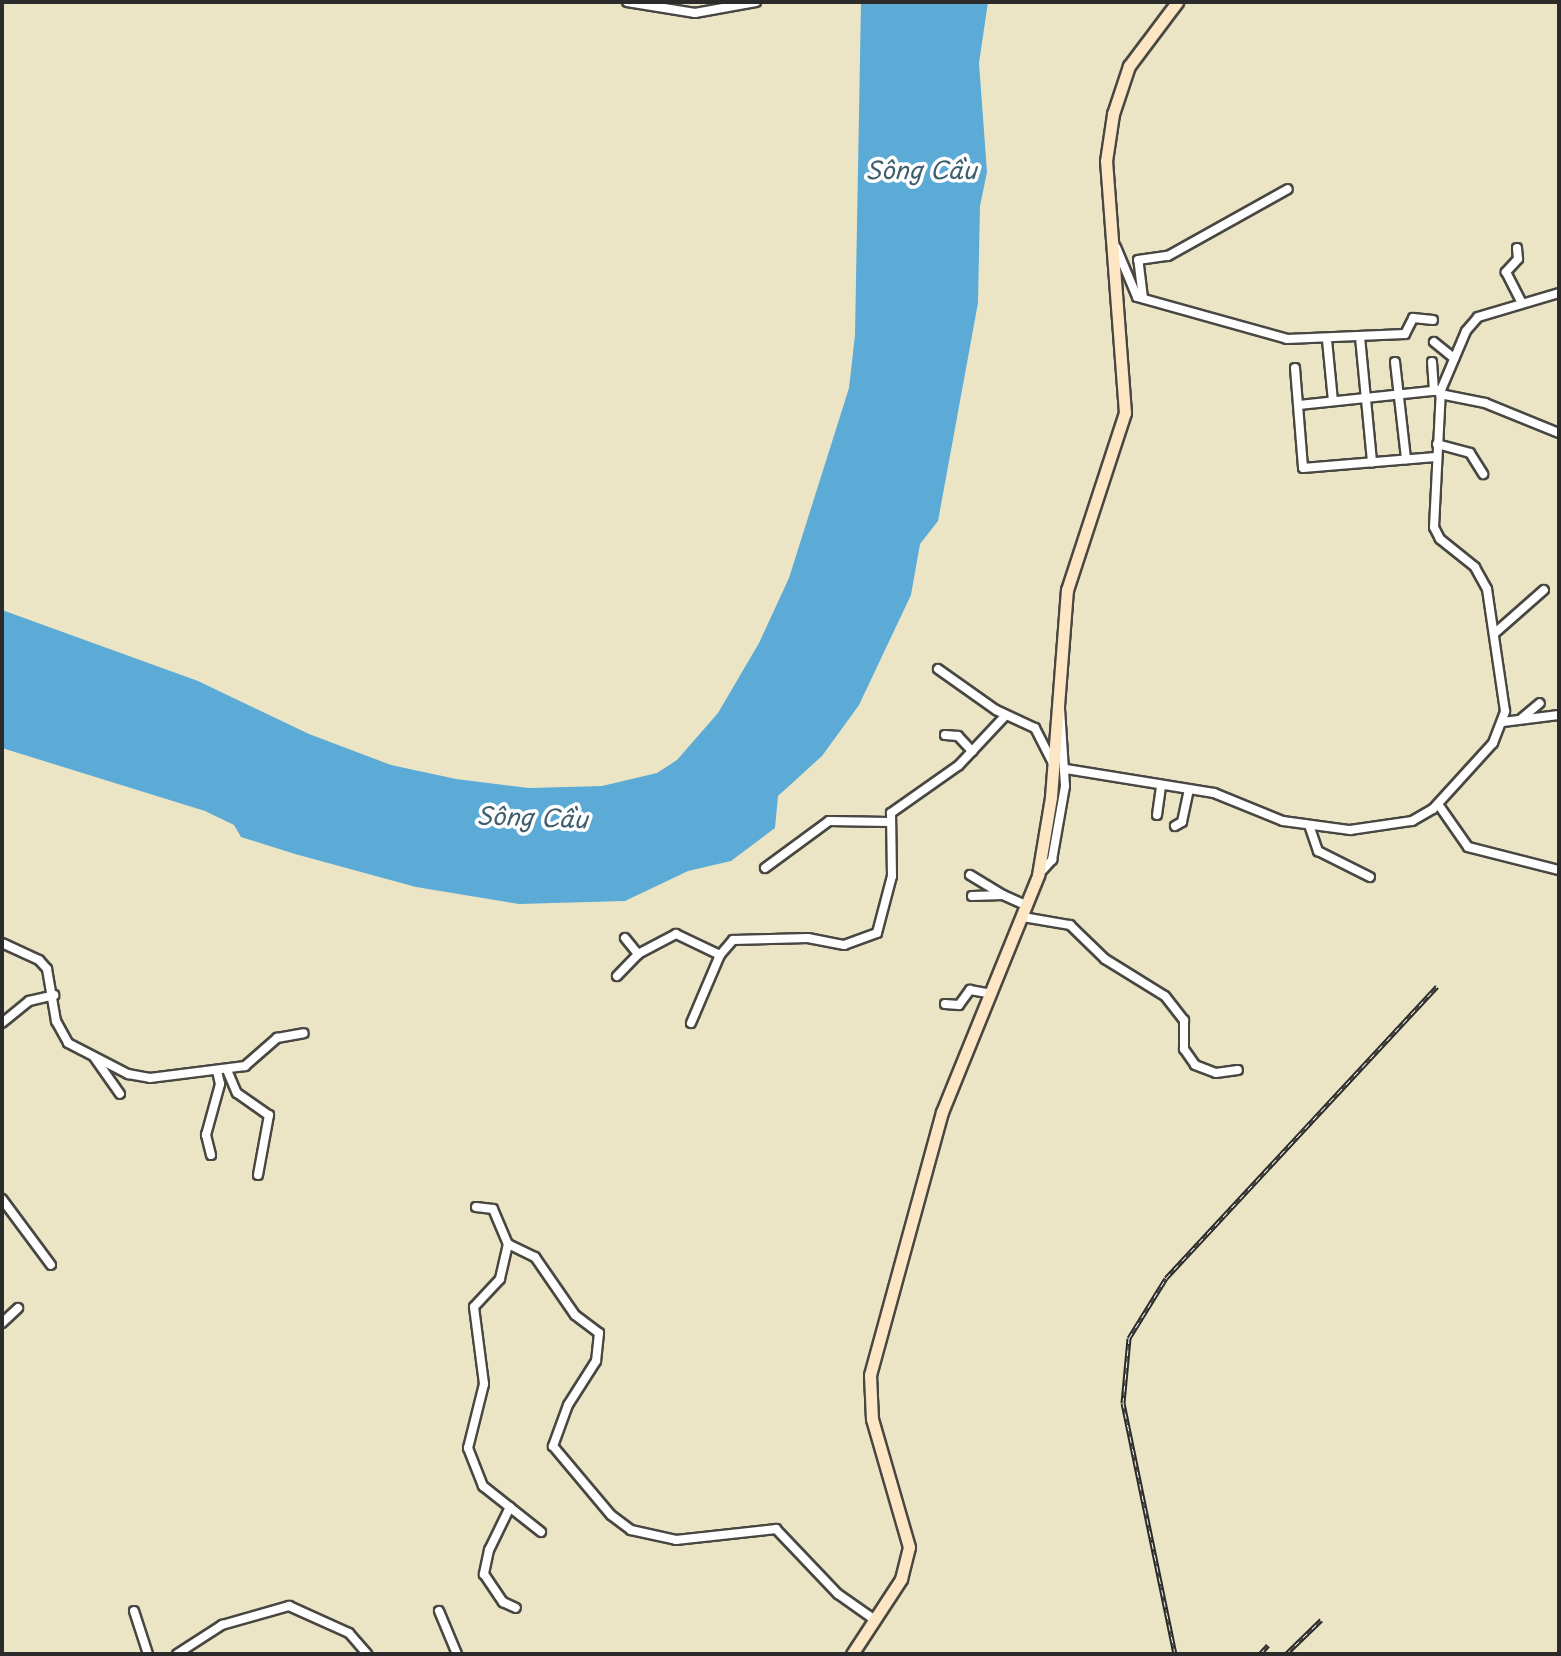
<!DOCTYPE html>
<meta charset="utf-8">
<style>
body{margin:0}
#map{position:relative;width:1561px;height:1656px;overflow:hidden;background:#ece5c5;font-family:"Playpen Sans",sans-serif}
div>[style]{position:absolute}
.water>*{inset:0;background:#5babd6}
.roads{filter:drop-shadow(2px 0 #484742) drop-shadow(-2px 0 #484742) drop-shadow(0 2px #484742) drop-shadow(0 -2px #484742)}
.street>*{height:8px;margin:-4px;padding:0 4px;transform-origin:4px;border-radius:4px;background:#fff}
.secondary>*{height:11px;margin:-5.5px;padding:0 5.5px;transform-origin:5.5px;border-radius:5.5px;background:#fce6c4}
.rail>*{height:5px;margin-top:-2.5px;transform-origin:0;background:repeating-linear-gradient(90deg,#fff 0 6px,#2b2b2b 0 12px);box-sizing:border-box;border-block:2px solid #2b2b2b}
span{translate:-50% -50%;white-space:nowrap;text-align:center;line-height:1.15;-webkit-text-stroke:7px #fff;paint-order:stroke}
.water-label{font-size:24px;color:#3e5e6f;font-style:italic}
.frame{position:absolute;inset:0;border:4px solid #2b2b2b;pointer-events:none}
</style>
<div id="map">
<div class="water">
<i style="clip-path:polygon(861px 2px,988px 2px,979px 63px,987px 172px,980px 206px,978px 303px,938px 521px,920px 544px,911px 595px,859px 705px,822px 756px,778px 796px,775px 828px,731px 861px,688px 871px,625px 901px,519px 904px,416px 887px,295px 854px,241px 837px,234px 825px,205px 811px,2px 748px,2px 610px,198px 681px,309px 734px,391px 765px,456px 779px,529px 788px,602px 786px,657px 773px,677px 760px,718px 713px,759px 643px,789px 578px,849px 388px,855px 335px)"></i>
</div>
<div class="roads">
<div class="street">
<i style="left:627px;top:2px;width:69px;rotate:9.2deg"></i>
<i style="left:695px;top:13px;width:62px;rotate:-10.2deg"></i>
<i style="left:1116px;top:247px;width:54px;rotate:67.2deg"></i>
<i style="left:1137px;top:297px;width:156px;rotate:15.6deg"></i>
<i style="left:1287px;top:339px;width:118px;rotate:-2.4deg"></i>
<i style="left:1405px;top:334px;width:18px;rotate:-63deg"></i>
<i style="left:1413px;top:318px;width:20px;rotate:6deg"></i>
<i style="left:1517px;top:248px;width:11px;rotate:85deg"></i>
<i style="left:1518px;top:259px;width:18px;rotate:133deg"></i>
<i style="left:1506px;top:272px;width:35px;rotate:63deg"></i>
<i style="left:1143px;top:298px;width:38px;rotate:-97deg"></i>
<i style="left:1138px;top:260px;width:30px;rotate:-8deg"></i>
<i style="left:1168px;top:256px;width:137px;rotate:-29.2deg"></i>
<i style="left:1360px;top:337px;width:126px;rotate:84.5deg"></i>
<i style="left:1327px;top:340px;width:61px;rotate:84.4deg"></i>
<i style="left:1434px;top:342px;width:26px;rotate:39deg"></i>
<i style="left:1395px;top:362px;width:98px;rotate:83.5deg"></i>
<i style="left:1432px;top:362px;width:29px;rotate:86deg"></i>
<i style="left:1295px;top:368px;width:100px;rotate:85.4deg"></i>
<i style="left:1303px;top:468px;width:133px;rotate:-4.7deg"></i>
<i style="left:1440px;top:394px;width:46px;rotate:11.3deg"></i>
<i style="left:1485px;top:403px;width:80px;rotate:22.1deg"></i>
<i style="left:1299px;top:405px;width:143px;rotate:-6deg"></i>
<i style="left:1437px;top:444px;width:34px;rotate:15deg"></i>
<i style="left:1470px;top:453px;width:25px;rotate:58deg"></i>
<i style="left:1495px;top:633px;width:65px;rotate:-41.3deg"></i>
<i style="left:938px;top:669px;width:71px;rotate:35.3deg"></i>
<i style="left:996px;top:710px;width:43px;rotate:24.8deg"></i>
<i style="left:1035px;top:728px;width:39px;rotate:63deg"></i>
<i style="left:1522px;top:718px;width:23px;rotate:-40deg"></i>
<i style="left:1503px;top:722px;width:56px;rotate:-7.1deg"></i>
<i style="left:945px;top:735px;width:13px;rotate:4deg"></i>
<i style="left:958px;top:736px;width:21px;rotate:47deg"></i>
<i style="left:1066px;top:769px;width:150px;rotate:9.2deg"></i>
<i style="left:1214px;top:793px;width:74px;rotate:22.1deg"></i>
<i style="left:1283px;top:821px;width:68px;rotate:7.7deg"></i>
<i style="left:1350px;top:830px;width:63px;rotate:-8.3deg"></i>
<i style="left:1412px;top:821px;width:24px;rotate:-30deg"></i>
<i style="left:1433px;top:809px;width:89px;rotate:-47.7deg"></i>
<i style="left:1493px;top:743px;width:34px;rotate:-69deg"></i>
<i style="left:1505px;top:711px;width:123px;rotate:-98.4deg"></i>
<i style="left:1487px;top:589px;width:25px;rotate:-119deg"></i>
<i style="left:1475px;top:567px;width:45px;rotate:-141.3deg"></i>
<i style="left:1440px;top:539px;width:13px;rotate:-117deg"></i>
<i style="left:1434px;top:527px;width:137px;rotate:-87.1deg"></i>
<i style="left:1441px;top:390px;width:64px;rotate:-67deg"></i>
<i style="left:1466px;top:331px;width:18px;rotate:-49deg"></i>
<i style="left:1478px;top:317px;width:84px;rotate:-16.5deg"></i>
<i style="left:1438px;top:804px;width:52px;rotate:55.1deg"></i>
<i style="left:1468px;top:847px;width:94px;rotate:14.2deg"></i>
<i style="left:1157px;top:815px;width:30px;rotate:-82deg"></i>
<i style="left:1309px;top:825px;width:28px;rotate:71deg"></i>
<i style="left:1318px;top:851px;width:58px;rotate:26.6deg"></i>
<i style="left:1175px;top:826px;width:8px;rotate:-30deg"></i>
<i style="left:1182px;top:822px;width:33px;rotate:-78deg"></i>
<i style="left:765px;top:868px;width:79px;rotate:-36.3deg"></i>
<i style="left:829px;top:821px;width:60px;rotate:1deg"></i>
<i style="left:970px;top:875px;width:37px;rotate:31deg"></i>
<i style="left:1038px;top:875px;width:21px;rotate:-47deg"></i>
<i style="left:1052px;top:860px;width:75px;rotate:-80deg"></i>
<i style="left:1065px;top:786px;width:78px;rotate:-93.7deg"></i>
<i style="left:972px;top:896px;width:31px;rotate:-2deg"></i>
<i style="left:1003px;top:895px;width:27px;rotate:24deg"></i>
<i style="left:1023px;top:917px;width:48px;rotate:9.7deg"></i>
<i style="left:1070px;top:925px;width:49px;rotate:44.2deg"></i>
<i style="left:1105px;top:959px;width:70px;rotate:31.7deg"></i>
<i style="left:1165px;top:996px;width:31px;rotate:52deg"></i>
<i style="left:1184px;top:1020px;width:29px;rotate:90deg"></i>
<i style="left:1184px;top:1049px;width:19px;rotate:55deg"></i>
<i style="left:1195px;top:1065px;width:22px;rotate:21deg"></i>
<i style="left:1216px;top:1073px;width:22px;rotate:-8deg"></i>
<i style="left:625px;top:938px;width:21px;rotate:51deg"></i>
<i style="left:2px;top:943px;width:41px;rotate:24.7deg"></i>
<i style="left:39px;top:960px;width:12px;rotate:48deg"></i>
<i style="left:47px;top:969px;width:53px;rotate:80.2deg"></i>
<i style="left:56px;top:1021px;width:25px;rotate:61deg"></i>
<i style="left:68px;top:1043px;width:68px;rotate:27.3deg"></i>
<i style="left:128px;top:1074px;width:22px;rotate:10deg"></i>
<i style="left:150px;top:1078px;width:96px;rotate:-7.2deg"></i>
<i style="left:245px;top:1066px;width:43px;rotate:-41.2deg"></i>
<i style="left:277px;top:1038px;width:27px;rotate:-10deg"></i>
<i style="left:617px;top:976px;width:30px;rotate:-46deg"></i>
<i style="left:638px;top:954px;width:43px;rotate:-27.8deg"></i>
<i style="left:676px;top:934px;width:49px;rotate:25.5deg"></i>
<i style="left:945px;top:1004px;width:14px;rotate:4deg"></i>
<i style="left:959px;top:1005px;width:19px;rotate:-54deg"></i>
<i style="left:970px;top:990px;width:22px;rotate:10deg"></i>
<i style="left:2px;top:1023px;width:35px;rotate:-39deg"></i>
<i style="left:29px;top:1001px;width:26px;rotate:-13deg"></i>
<i style="left:691px;top:1023px;width:74px;rotate:-66.9deg"></i>
<i style="left:720px;top:955px;width:20px;rotate:-49deg"></i>
<i style="left:733px;top:940px;width:75px;rotate:-1.5deg"></i>
<i style="left:808px;top:938px;width:37px;rotate:11deg"></i>
<i style="left:844px;top:945px;width:35px;rotate:-20deg"></i>
<i style="left:877px;top:933px;width:59px;rotate:-75.3deg"></i>
<i style="left:892px;top:876px;width:63px;rotate:-90.9deg"></i>
<i style="left:891px;top:813px;width:83px;rotate:-35.2deg"></i>
<i style="left:959px;top:765px;width:67px;rotate:-46.8deg"></i>
<i style="left:94px;top:1057px;width:45px;rotate:54.9deg"></i>
<i style="left:227px;top:1070px;width:25px;rotate:67deg"></i>
<i style="left:237px;top:1093px;width:39px;rotate:35deg"></i>
<i style="left:269px;top:1115px;width:61px;rotate:100.4deg"></i>
<i style="left:211px;top:1155px;width:21px;rotate:-104deg"></i>
<i style="left:206px;top:1135px;width:53px;rotate:-74.6deg"></i>
<i style="left:220px;top:1084px;width:13px;rotate:-103deg"></i>
<i style="left:2px;top:1199px;width:82px;rotate:53.4deg"></i>
<i style="left:476px;top:1207px;width:17px;rotate:7deg"></i>
<i style="left:493px;top:1209px;width:38px;rotate:67deg"></i>
<i style="left:508px;top:1244px;width:36px;rotate:103deg"></i>
<i style="left:500px;top:1279px;width:38px;rotate:133deg"></i>
<i style="left:474px;top:1307px;width:78px;rotate:82.6deg"></i>
<i style="left:484px;top:1384px;width:66px;rotate:104deg"></i>
<i style="left:468px;top:1448px;width:41px;rotate:68.5deg"></i>
<i style="left:483px;top:1486px;width:74px;rotate:38.4deg"></i>
<i style="left:508px;top:1244px;width:30px;rotate:26deg"></i>
<i style="left:535px;top:1257px;width:70px;rotate:55.4deg"></i>
<i style="left:575px;top:1315px;width:30px;rotate:37deg"></i>
<i style="left:599px;top:1333px;width:28px;rotate:96deg"></i>
<i style="left:596px;top:1361px;width:52px;rotate:122.5deg"></i>
<i style="left:568px;top:1405px;width:44px;rotate:110.1deg"></i>
<i style="left:553px;top:1446px;width:90px;rotate:50deg"></i>
<i style="left:611px;top:1515px;width:25px;rotate:37deg"></i>
<i style="left:631px;top:1530px;width:46px;rotate:12.5deg"></i>
<i style="left:676px;top:1540px;width:101px;rotate:-6.3deg"></i>
<i style="left:776px;top:1529px;width:90px;rotate:46.4deg"></i>
<i style="left:838px;top:1594px;width:45px;rotate:35.1deg"></i>
<i style="left:2px;top:1323px;width:22px;rotate:-43deg"></i>
<i style="left:510px;top:1507px;width:48px;rotate:116deg"></i>
<i style="left:489px;top:1550px;width:25px;rotate:102deg"></i>
<i style="left:484px;top:1574px;width:34px;rotate:56deg"></i>
<i style="left:503px;top:1602px;width:14px;rotate:25deg"></i>
<i style="left:134px;top:1611px;width:45px;rotate:72deg"></i>
<i style="left:439px;top:1611px;width:47px;rotate:67.3deg"></i>
<i style="left:177px;top:1654px;width:54px;rotate:-32.8deg"></i>
<i style="left:222px;top:1625px;width:70px;rotate:-15.8deg"></i>
<i style="left:289px;top:1606px;width:66px;rotate:24.2deg"></i>
<i style="left:349px;top:1633px;width:28px;rotate:49deg"></i>
</div>
<div class="secondary">
<i style="left:852px;top:1654px;width:90px;rotate:-56.8deg"></i>
<i style="left:901px;top:1579px;width:33px;rotate:-76deg"></i>
<i style="left:909px;top:1547px;width:133px;rotate:-106.1deg"></i>
<i style="left:872px;top:1419px;width:44px;rotate:-92.6deg"></i>
<i style="left:870px;top:1375px;width:273px;rotate:-74.7deg"></i>
<i style="left:942px;top:1112px;width:256px;rotate:-67.9deg"></i>
<i style="left:1038px;top:875px;width:79px;rotate:-80.5deg"></i>
<i style="left:1051px;top:797px;width:208px;rotate:-85.6deg"></i>
<i style="left:1067px;top:590px;width:186px;rotate:-71.9deg"></i>
<i style="left:1125px;top:413px;width:253px;rotate:-94.3deg"></i>
<i style="left:1106px;top:161px;width:48px;rotate:-81.5deg"></i>
<i style="left:1113px;top:114px;width:51px;rotate:-71.6deg"></i>
<i style="left:1129px;top:66px;width:80px;rotate:-53.1deg"></i>
</div>
</div>
<div class="rail">
<i style="left:1175px;top:1654px;width:256px;rotate:-101.7deg"></i>
<i style="left:1123px;top:1403px;width:65px;rotate:-84.7deg"></i>
<i style="left:1129px;top:1338px;width:70px;rotate:-58.3deg"></i>
<i style="left:1166px;top:1278px;width:398px;rotate:-47.1deg"></i>
<i style="left:1260px;top:1654px;width:12px;rotate:-48deg"></i>
<i style="left:1286px;top:1654px;width:49px;rotate:-44.2deg"></i>
</div>
<div class="water-label">
<span style="left:921px;top:170px">Sông Cầu</span>
<span style="left:532px;top:817px;rotate:2deg">Sông Cầu</span>
</div>
<div class="frame"></div>
</div>
